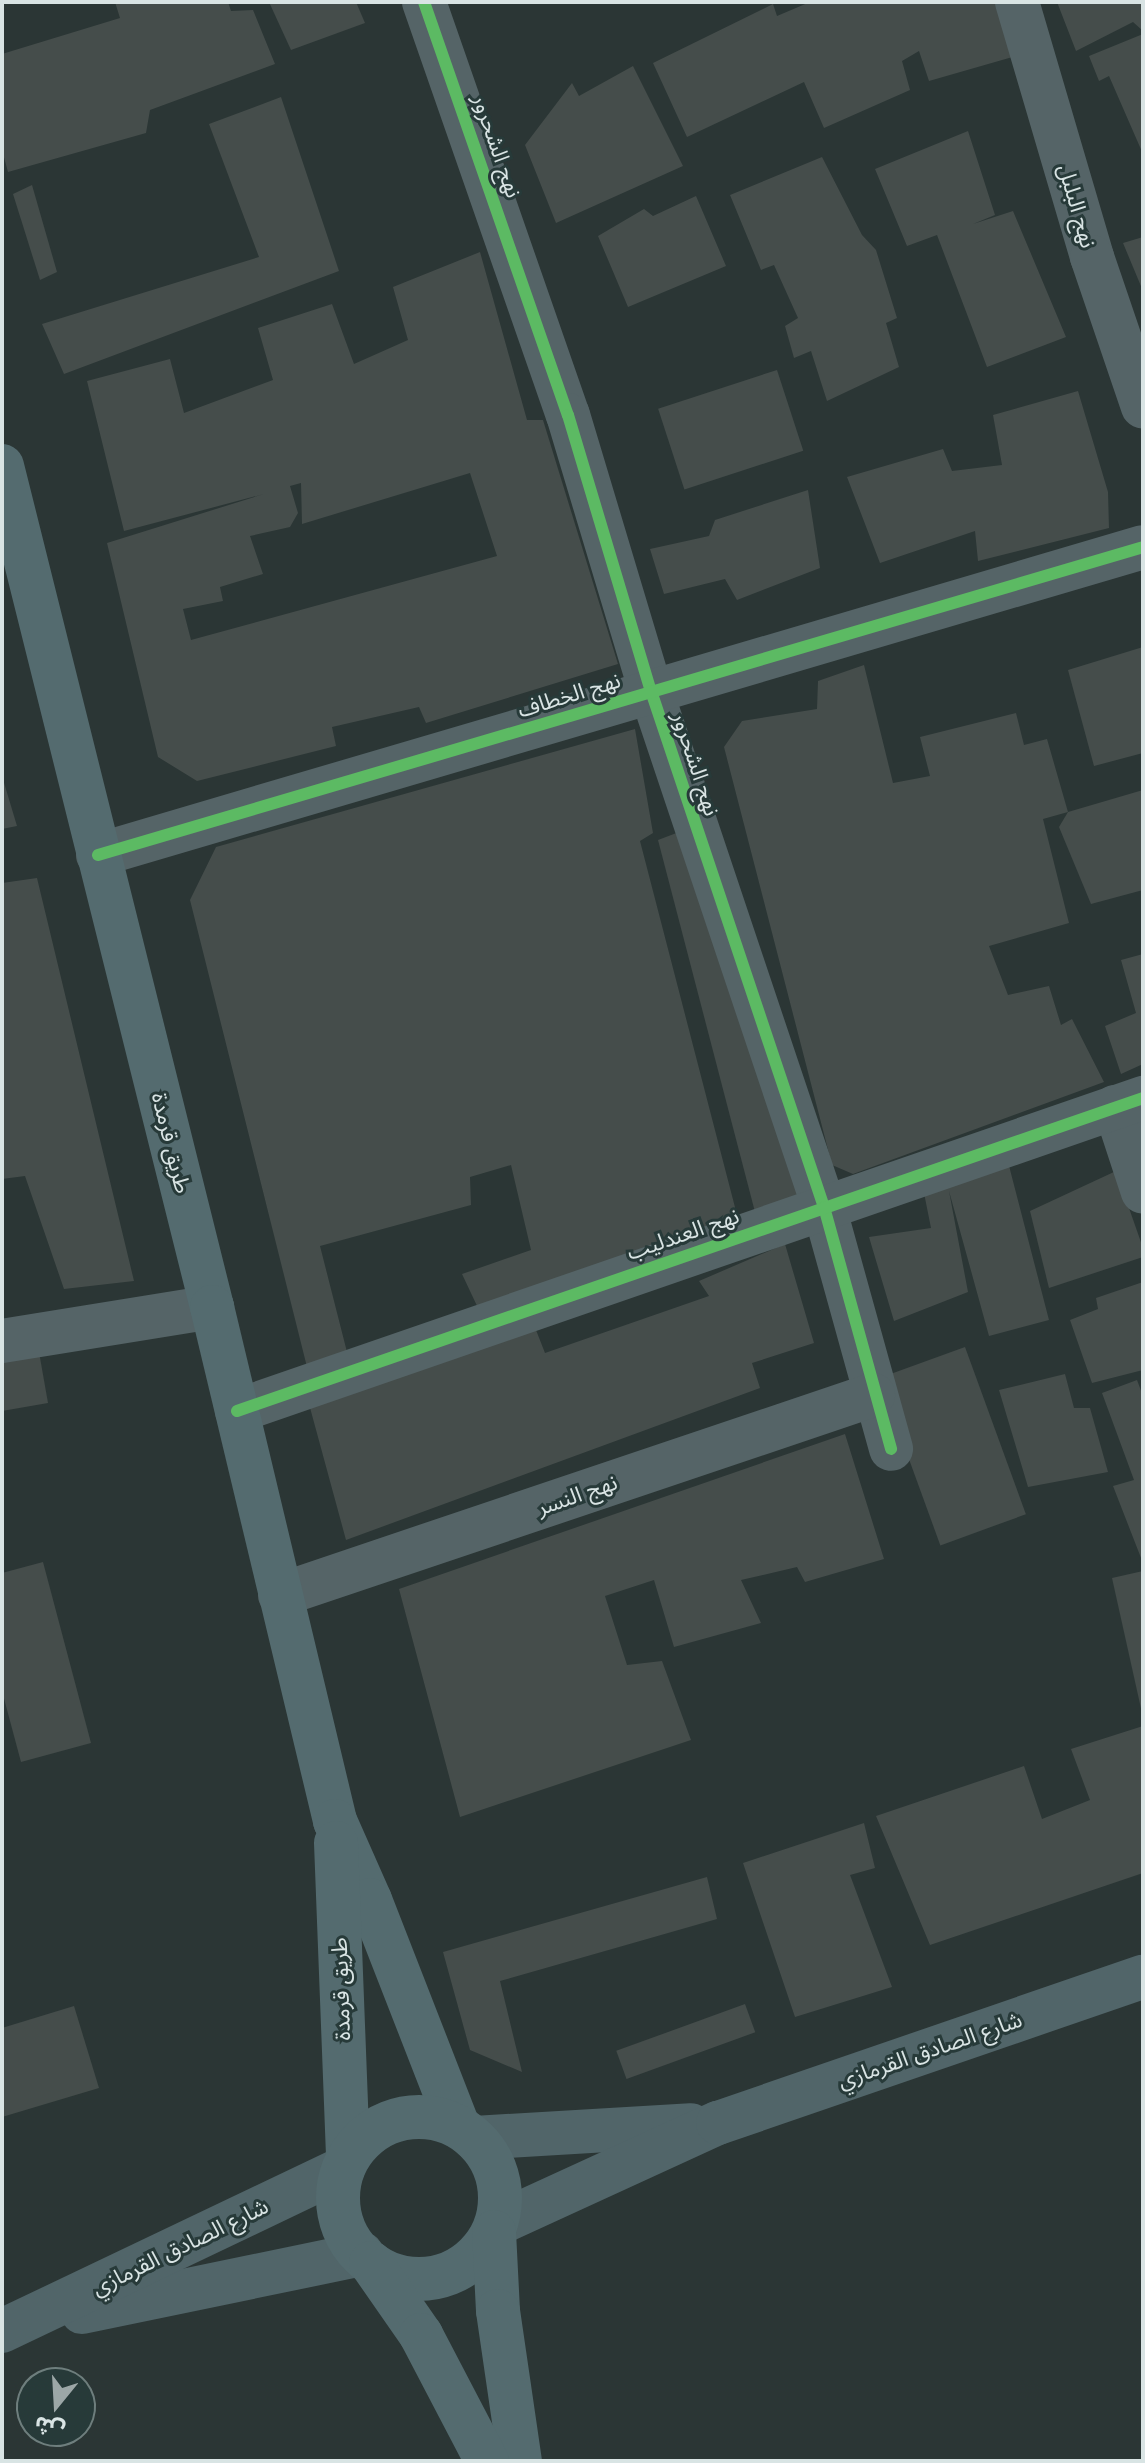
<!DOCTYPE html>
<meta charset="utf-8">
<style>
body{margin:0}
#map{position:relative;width:1145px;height:2463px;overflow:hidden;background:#2b3635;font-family:Quicksand,"Noto Sans Arabic",sans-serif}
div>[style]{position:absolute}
.building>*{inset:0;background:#454d4b;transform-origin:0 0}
.minor>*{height:44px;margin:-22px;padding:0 22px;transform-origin:22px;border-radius:22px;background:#556467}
.secondary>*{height:44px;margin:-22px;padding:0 22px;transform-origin:22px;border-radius:22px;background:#516569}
.primary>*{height:44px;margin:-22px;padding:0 22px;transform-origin:22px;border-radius:22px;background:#546b6f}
.primary>.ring{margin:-22px;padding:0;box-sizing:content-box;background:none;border:44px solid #546b6f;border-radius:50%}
.cycleway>*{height:12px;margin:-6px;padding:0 6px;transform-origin:6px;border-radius:6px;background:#5cba63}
span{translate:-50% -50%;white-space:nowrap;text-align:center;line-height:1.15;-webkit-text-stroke:6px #273a39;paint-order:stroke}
.street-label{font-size:22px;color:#d9e4e4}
.frame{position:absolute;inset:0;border:4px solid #d9e4e4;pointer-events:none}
.north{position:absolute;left:16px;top:2367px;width:80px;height:80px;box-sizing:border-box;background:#273a39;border:2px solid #6e7e7d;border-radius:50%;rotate:198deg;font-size:22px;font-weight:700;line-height:32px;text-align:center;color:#d9e4e4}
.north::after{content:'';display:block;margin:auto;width:28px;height:36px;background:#9ca7a7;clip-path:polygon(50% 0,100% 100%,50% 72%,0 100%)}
</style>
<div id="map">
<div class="building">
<i style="clip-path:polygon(115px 2px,228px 2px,231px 11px,253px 10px,275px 64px,150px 110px,146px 133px,8px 172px,2px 150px,2px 54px,120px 18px)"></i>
<i style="clip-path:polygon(269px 2px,356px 2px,365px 23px,291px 50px)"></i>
<i style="clip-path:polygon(810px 2px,997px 2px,1016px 56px,929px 81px,919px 51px,902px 61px,910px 90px,824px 128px,804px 82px,687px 137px,653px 63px,773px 4px,777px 16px)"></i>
<i style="clip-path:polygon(1057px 2px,1143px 2px,1143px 31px,1133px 22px,1076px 51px)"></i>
<i style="clip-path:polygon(1143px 34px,1143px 154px,1109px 76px,1099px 81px,1089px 56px)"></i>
<i style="clip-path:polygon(633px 66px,683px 166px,556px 223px,525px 145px,572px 83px,579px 96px)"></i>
<i style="clip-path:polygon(281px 97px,339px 271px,64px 374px,42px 324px,259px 257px,209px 124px)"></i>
<i style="clip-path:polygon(968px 131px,995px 215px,973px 224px,1013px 211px,1066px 337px,987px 367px,937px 235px,907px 246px,875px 169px)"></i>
<i style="clip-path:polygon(822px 157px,862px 235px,876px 250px,897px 318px,886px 323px,899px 367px,827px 401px,811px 351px,794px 358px,785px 326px,798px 318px,774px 265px,761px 270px,730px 195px)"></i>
<i style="clip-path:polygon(32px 185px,57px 272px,40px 280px,13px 194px)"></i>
<i style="clip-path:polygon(696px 196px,726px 266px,628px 307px,598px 236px,644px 209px,653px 216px)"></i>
<i style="clip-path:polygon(1143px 237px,1143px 291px,1123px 243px)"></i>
<i style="clip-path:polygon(evenodd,480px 252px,527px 420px,543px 420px,618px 664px,426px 723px,419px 707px,332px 727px,336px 746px,197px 781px,158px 757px,107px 543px,264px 494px,124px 531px,87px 381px,170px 359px,184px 413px,273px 380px,258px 328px,332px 304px,354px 364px,408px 340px,393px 287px,480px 252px,470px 473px,497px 556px,191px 640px,183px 609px,223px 601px,220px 587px,263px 574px,250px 536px,290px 527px,298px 513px,290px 486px,301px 483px,302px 524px,470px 473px)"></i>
<i style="left:777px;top:370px;width:85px;height:125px;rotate:72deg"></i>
<i style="clip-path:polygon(1078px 391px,1108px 492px,1109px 528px,978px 561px,975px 531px,880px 563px,847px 477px,943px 449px,952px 471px,1002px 465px,993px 415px)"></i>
<i style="clip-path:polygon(808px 490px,820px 568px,737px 600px,725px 579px,664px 594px,650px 549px,709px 536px,715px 520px)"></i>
<i style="clip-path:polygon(1143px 647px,1143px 753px,1094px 766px,1068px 670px)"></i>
<i style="clip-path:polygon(864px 665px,893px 783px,930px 776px,920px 737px,1016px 713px,1024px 745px,1047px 739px,1068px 812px,1043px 819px,1069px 923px,989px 946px,1008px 995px,1049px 986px,1061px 1025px,1072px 1019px,1104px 1082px,853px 1174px,832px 1165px,724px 747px,742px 721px,817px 709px,818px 681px)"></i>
<i style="clip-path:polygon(635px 729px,653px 833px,640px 841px,737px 1215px,478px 1308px,462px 1274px,531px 1250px,511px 1165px,470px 1177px,471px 1205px,320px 1246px,347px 1352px,307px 1367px,190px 900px,216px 847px)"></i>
<i style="clip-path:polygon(2px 776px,17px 826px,2px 829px)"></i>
<i style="clip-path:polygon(1143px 790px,1143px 890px,1091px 904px,1059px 827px,1068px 812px)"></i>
<i style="clip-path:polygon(695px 826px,801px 1185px,794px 1201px,755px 1212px,658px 840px)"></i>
<i style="clip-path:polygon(37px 878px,134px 1281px,64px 1289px,25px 1176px,2px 1179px,2px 883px)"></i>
<i style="clip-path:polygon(1143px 954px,1143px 1064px,1121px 1074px,1105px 1026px,1136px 1013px,1121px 960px)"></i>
<i style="clip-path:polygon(1007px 1158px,1049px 1320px,989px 1336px,949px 1191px,968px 1292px,894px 1321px,869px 1237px,931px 1228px,924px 1193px)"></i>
<i style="clip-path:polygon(1116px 1171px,1143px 1248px,1143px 1257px,1049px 1288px,1030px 1211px)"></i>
<i style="clip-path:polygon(785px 1244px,814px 1343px,752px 1363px,760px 1388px,346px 1540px,309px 1404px,536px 1330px,545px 1353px,709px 1296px,699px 1281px)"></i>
<i style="clip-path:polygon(1143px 1282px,1143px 1370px,1092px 1383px,1070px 1320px,1098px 1309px,1096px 1298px)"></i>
<i style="left:965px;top:1347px;width:178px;height:91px;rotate:70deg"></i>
<i style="clip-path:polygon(39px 1352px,48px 1403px,2px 1411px,2px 1358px)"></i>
<i style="clip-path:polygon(1065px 1374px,1074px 1408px,1090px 1408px,1108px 1472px,1028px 1487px,999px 1390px)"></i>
<i style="clip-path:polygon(1137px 1380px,1143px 1396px,1143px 1563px,1113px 1486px,1134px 1480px,1102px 1393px)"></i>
<i style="clip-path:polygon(845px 1434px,884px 1559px,805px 1582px,797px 1567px,741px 1580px,761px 1623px,674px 1647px,654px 1580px,605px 1596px,627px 1665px,662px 1661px,691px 1740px,460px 1817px,399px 1589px)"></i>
<i style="clip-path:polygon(43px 1562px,91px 1743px,21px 1762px,2px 1691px,2px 1573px)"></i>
<i style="clip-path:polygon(1143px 1571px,1143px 1713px,1142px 1713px,1112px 1578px)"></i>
<i style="clip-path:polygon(1143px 1726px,1143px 1873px,930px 1945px,876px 1816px,1024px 1766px,1042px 1819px,1090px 1800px,1071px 1749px)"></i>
<i style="clip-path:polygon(864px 1823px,875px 1868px,850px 1875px,892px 1987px,795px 2017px,743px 1863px)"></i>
<i style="clip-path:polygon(707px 1877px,717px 1919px,500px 1981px,522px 2072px,470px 2050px,443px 1952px)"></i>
<i style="left:745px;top:2004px;width:30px;height:137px;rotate:70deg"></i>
<i style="clip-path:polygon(74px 2006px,99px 2088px,2px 2117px,2px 2028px)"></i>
</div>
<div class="minor">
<i style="left:424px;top:2px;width:437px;rotate:70.8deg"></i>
<i style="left:568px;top:415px;width:288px;rotate:73.3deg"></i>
<i style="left:651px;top:691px;width:544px;rotate:71.47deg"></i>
<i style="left:824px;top:1207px;width:251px;rotate:74.5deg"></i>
<i style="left:1017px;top:2px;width:266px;rotate:73.6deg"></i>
<i style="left:1092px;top:257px;width:158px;rotate:71.2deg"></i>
<i style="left:98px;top:855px;width:1089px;rotate:-16.42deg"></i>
<i style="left:1115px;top:1107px;width:89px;rotate:71.8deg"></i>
<i style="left:2px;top:1341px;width:213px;rotate:-9.2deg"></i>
<i style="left:237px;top:1411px;width:959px;rotate:-19.06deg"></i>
<i style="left:280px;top:1595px;width:626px;rotate:-18.64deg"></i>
</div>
<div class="secondary">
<i style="left:474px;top:2138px;width:217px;rotate:-3.4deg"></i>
<i style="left:497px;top:2224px;width:243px;rotate:-24.6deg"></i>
<i style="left:718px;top:2123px;width:449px;rotate:-19deg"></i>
<i style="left:82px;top:2312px;width:286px;rotate:-11.7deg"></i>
<i style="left:2px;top:2331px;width:378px;rotate:-25.5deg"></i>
</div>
<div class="primary">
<i style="left:2px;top:466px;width:867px;rotate:75.98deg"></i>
<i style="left:212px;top:1307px;width:529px;rotate:76.54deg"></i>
<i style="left:335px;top:1821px;width:86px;rotate:66.1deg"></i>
<i style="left:370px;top:1900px;width:243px;rotate:68.7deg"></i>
<i style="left:336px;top:1843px;width:314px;rotate:87.8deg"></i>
<i class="ring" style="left:338px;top:2117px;width:118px;height:118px"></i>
<i style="left:494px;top:2232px;width:79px;rotate:87.1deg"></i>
<i style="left:498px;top:2311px;width:152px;rotate:81.7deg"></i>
<i style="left:371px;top:2263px;width:88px;rotate:55.2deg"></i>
<i style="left:421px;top:2335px;width:142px;rotate:62.4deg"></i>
</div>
<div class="cycleway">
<i style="left:424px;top:2px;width:437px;rotate:70.8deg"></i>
<i style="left:568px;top:415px;width:288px;rotate:73.3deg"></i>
<i style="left:651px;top:691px;width:544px;rotate:71.47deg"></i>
<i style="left:824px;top:1207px;width:251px;rotate:74.5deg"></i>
<i style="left:98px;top:855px;width:1089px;rotate:-16.42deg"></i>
<i style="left:237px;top:1411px;width:959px;rotate:-19.06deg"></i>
</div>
<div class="street-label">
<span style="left:497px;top:146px;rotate:71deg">نهج الشحرور</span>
<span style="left:1077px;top:206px;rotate:74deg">نهج البلبل</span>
<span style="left:569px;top:695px;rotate:-17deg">نهج الخطاف</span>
<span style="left:696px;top:764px;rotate:72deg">نهج الشحرور</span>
<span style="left:171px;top:1143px;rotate:76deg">طريق قرمدة</span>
<span style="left:683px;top:1234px;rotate:-19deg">نهج العندليب</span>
<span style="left:577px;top:1495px;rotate:-19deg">نهج النسر</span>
<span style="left:341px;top:1989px;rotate:-92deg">طريق قرمدة</span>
<span style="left:930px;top:2050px;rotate:-19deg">شارع الصادق القرمازي</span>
<span style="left:180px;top:2247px;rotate:-26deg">شارع الصادق القرمازي</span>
</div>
<div class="frame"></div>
<div class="north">ش</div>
</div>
